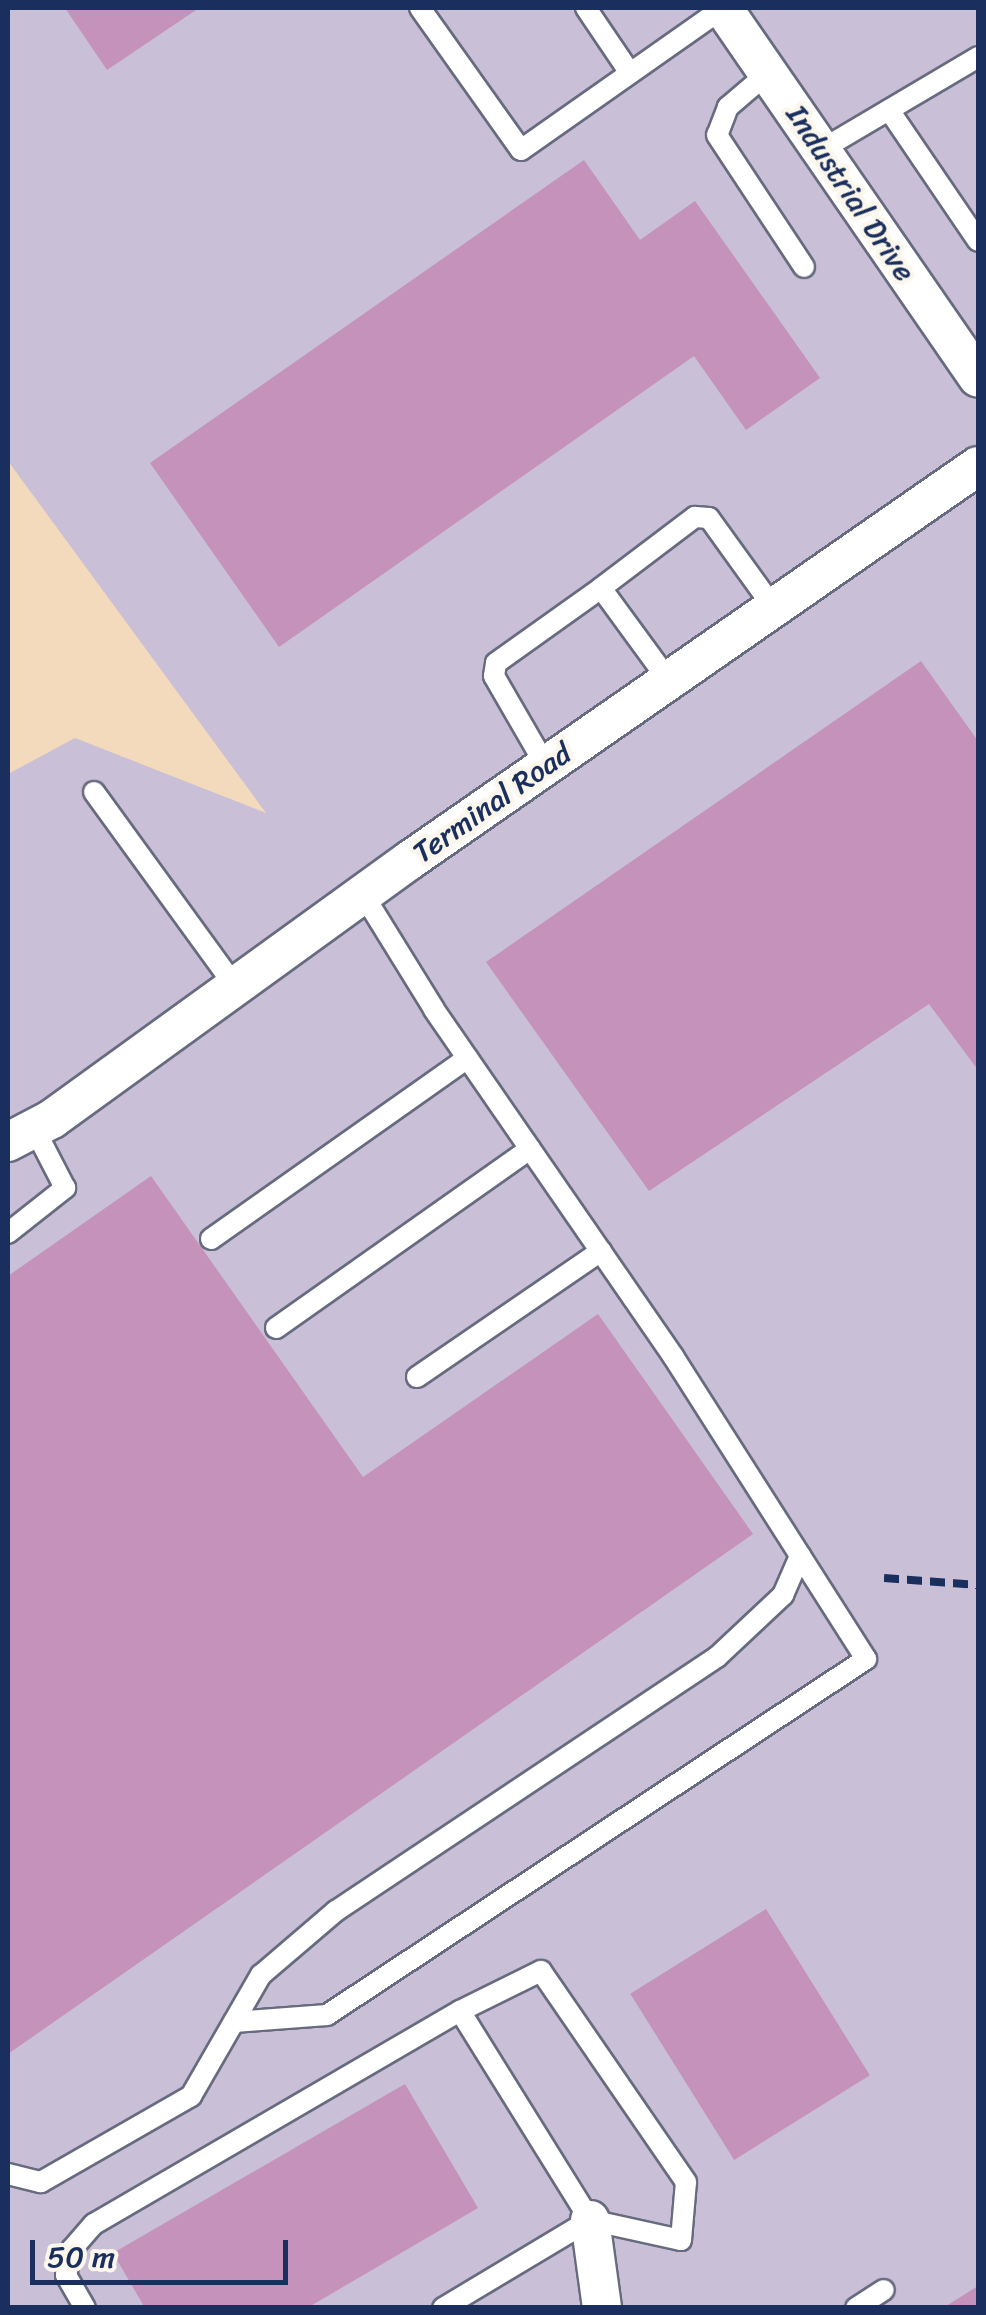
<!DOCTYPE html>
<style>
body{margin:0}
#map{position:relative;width:986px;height:2315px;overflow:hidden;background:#f3dabc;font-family:Sriracha,sans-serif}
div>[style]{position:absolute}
.industrial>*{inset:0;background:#c9bfd7}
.building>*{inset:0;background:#c492bb;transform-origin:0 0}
.roads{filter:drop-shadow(2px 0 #676b7f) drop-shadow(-2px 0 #676b7f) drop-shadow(0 2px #676b7f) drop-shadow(0 -2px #676b7f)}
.lane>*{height:20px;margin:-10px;padding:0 10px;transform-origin:10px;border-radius:10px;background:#fff}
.street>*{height:38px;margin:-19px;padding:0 19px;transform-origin:19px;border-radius:19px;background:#fff}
.rail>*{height:8px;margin-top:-4px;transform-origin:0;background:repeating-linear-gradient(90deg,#1b2f5e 0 15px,transparent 0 23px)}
span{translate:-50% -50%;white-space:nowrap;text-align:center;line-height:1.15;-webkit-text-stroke:9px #fbf7ec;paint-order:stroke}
.street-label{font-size:30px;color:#1b2f5e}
.frame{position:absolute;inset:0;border:10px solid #1b2f5e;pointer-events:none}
.scale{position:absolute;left:30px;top:2240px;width:258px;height:45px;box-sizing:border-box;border:5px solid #1b2f5e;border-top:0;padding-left:12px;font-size:30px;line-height:35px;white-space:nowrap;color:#1b2f5e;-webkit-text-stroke:8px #fbf7ec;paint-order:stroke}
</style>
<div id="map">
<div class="industrial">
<i style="clip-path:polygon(8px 8px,978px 8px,978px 2307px,8px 2307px,8px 774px,75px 738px,266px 813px,8px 461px)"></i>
</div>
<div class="building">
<i style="clip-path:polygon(65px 8px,199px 8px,107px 70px)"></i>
<i style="clip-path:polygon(584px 160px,640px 240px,695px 201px,820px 378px,746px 430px,694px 356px,279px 647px,150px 463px)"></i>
<i style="clip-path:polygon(921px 661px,978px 741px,978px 1070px,929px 1004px,649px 1191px,486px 962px)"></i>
<i style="clip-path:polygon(151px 1176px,363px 1477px,598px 1314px,753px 1534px,8px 2054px,8px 1276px)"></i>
<i style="left:766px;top:1909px;width:196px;height:160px;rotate:58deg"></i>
<i style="clip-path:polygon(405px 2084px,478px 2208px,307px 2308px,145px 2308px,113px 2253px)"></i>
<i style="clip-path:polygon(978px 2286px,978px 2308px,943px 2308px)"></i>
</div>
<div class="roads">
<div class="lane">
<i style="left:420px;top:8px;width:174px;rotate:54.6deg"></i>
<i style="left:521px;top:150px;width:247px;rotate:-35.1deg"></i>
<i style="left:586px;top:8px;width:78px;rotate:55.9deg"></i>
<i style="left:769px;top:72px;width:54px;rotate:139.5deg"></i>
<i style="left:728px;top:107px;width:30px;rotate:111deg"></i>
<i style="left:717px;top:135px;width:158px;rotate:56.6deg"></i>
<i style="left:889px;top:110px;width:158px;rotate:55.8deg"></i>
<i style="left:821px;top:150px;width:182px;rotate:-30.6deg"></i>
<i style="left:669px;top:681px;width:115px;rotate:-126.2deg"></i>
<i style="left:601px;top:588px;width:118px;rotate:-37.1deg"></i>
<i style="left:695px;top:517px;width:14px;rotate:4deg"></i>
<i style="left:709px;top:518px;width:111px;rotate:54.2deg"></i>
<i style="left:546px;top:766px;width:104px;rotate:-120deg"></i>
<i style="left:494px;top:676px;width:13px;rotate:-81deg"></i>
<i style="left:496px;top:663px;width:129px;rotate:-35.5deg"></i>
<i style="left:94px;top:792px;width:240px;rotate:54deg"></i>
<i style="left:8px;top:1233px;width:73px;rotate:-38.3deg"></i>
<i style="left:65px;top:1188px;width:68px;rotate:-117.3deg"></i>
<i style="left:211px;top:1239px;width:314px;rotate:-35.2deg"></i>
<i style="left:276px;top:1328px;width:311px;rotate:-35.2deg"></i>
<i style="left:417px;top:1377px;width:223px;rotate:-34.4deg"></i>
<i style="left:234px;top:2022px;width:93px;rotate:-4.3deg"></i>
<i style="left:327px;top:2015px;width:646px;rotate:-33.44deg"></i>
<i style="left:866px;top:1659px;width:359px;rotate:-122.5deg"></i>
<i style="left:673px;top:1356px;width:421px;rotate:-124.6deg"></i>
<i style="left:434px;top:1009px;width:135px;rotate:-121.7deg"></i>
<i style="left:8px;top:2174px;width:34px;rotate:14deg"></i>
<i style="left:41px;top:2182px;width:173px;rotate:-29.8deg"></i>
<i style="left:191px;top:2096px;width:140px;rotate:-60deg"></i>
<i style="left:261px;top:1975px;width:99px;rotate:-40.5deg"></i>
<i style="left:336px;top:1911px;width:458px;rotate:-33.7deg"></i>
<i style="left:717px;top:1657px;width:91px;rotate:-43.2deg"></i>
<i style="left:783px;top:1595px;width:43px;rotate:-66.4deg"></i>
<i style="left:85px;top:2308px;width:38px;rotate:-120deg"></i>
<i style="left:66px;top:2275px;width:27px;rotate:-77deg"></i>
<i style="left:72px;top:2249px;width:33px;rotate:-49deg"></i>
<i style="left:94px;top:2224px;width:423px;rotate:-30.2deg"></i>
<i style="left:460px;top:2011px;width:246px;rotate:58.1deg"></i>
<i style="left:443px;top:2308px;width:171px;rotate:-30.9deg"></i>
<i style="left:590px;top:2220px;width:93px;rotate:12.4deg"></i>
<i style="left:681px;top:2240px;width:58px;rotate:-85.1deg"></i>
<i style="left:686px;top:2182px;width:256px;rotate:-124.5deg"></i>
<i style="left:541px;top:1971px;width:90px;rotate:153.7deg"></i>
<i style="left:856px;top:2308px;width:33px;rotate:-33deg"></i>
</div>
<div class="street">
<i style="left:723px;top:8px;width:449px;rotate:55.4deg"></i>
<i style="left:8px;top:1142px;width:50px;rotate:-27.6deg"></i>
<i style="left:52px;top:1119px;width:442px;rotate:-35.9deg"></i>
<i style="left:410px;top:860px;width:691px;rotate:-34.75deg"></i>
<i style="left:590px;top:2220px;width:89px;rotate:82.2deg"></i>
</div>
</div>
<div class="rail">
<i style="left:884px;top:1578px;width:94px;rotate:4.3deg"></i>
</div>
<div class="street-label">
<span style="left:851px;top:193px;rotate:56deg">Industrial Drive</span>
<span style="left:492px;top:803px;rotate:-35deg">Terminal Road</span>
</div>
<div class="frame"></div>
<div class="scale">50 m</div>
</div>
